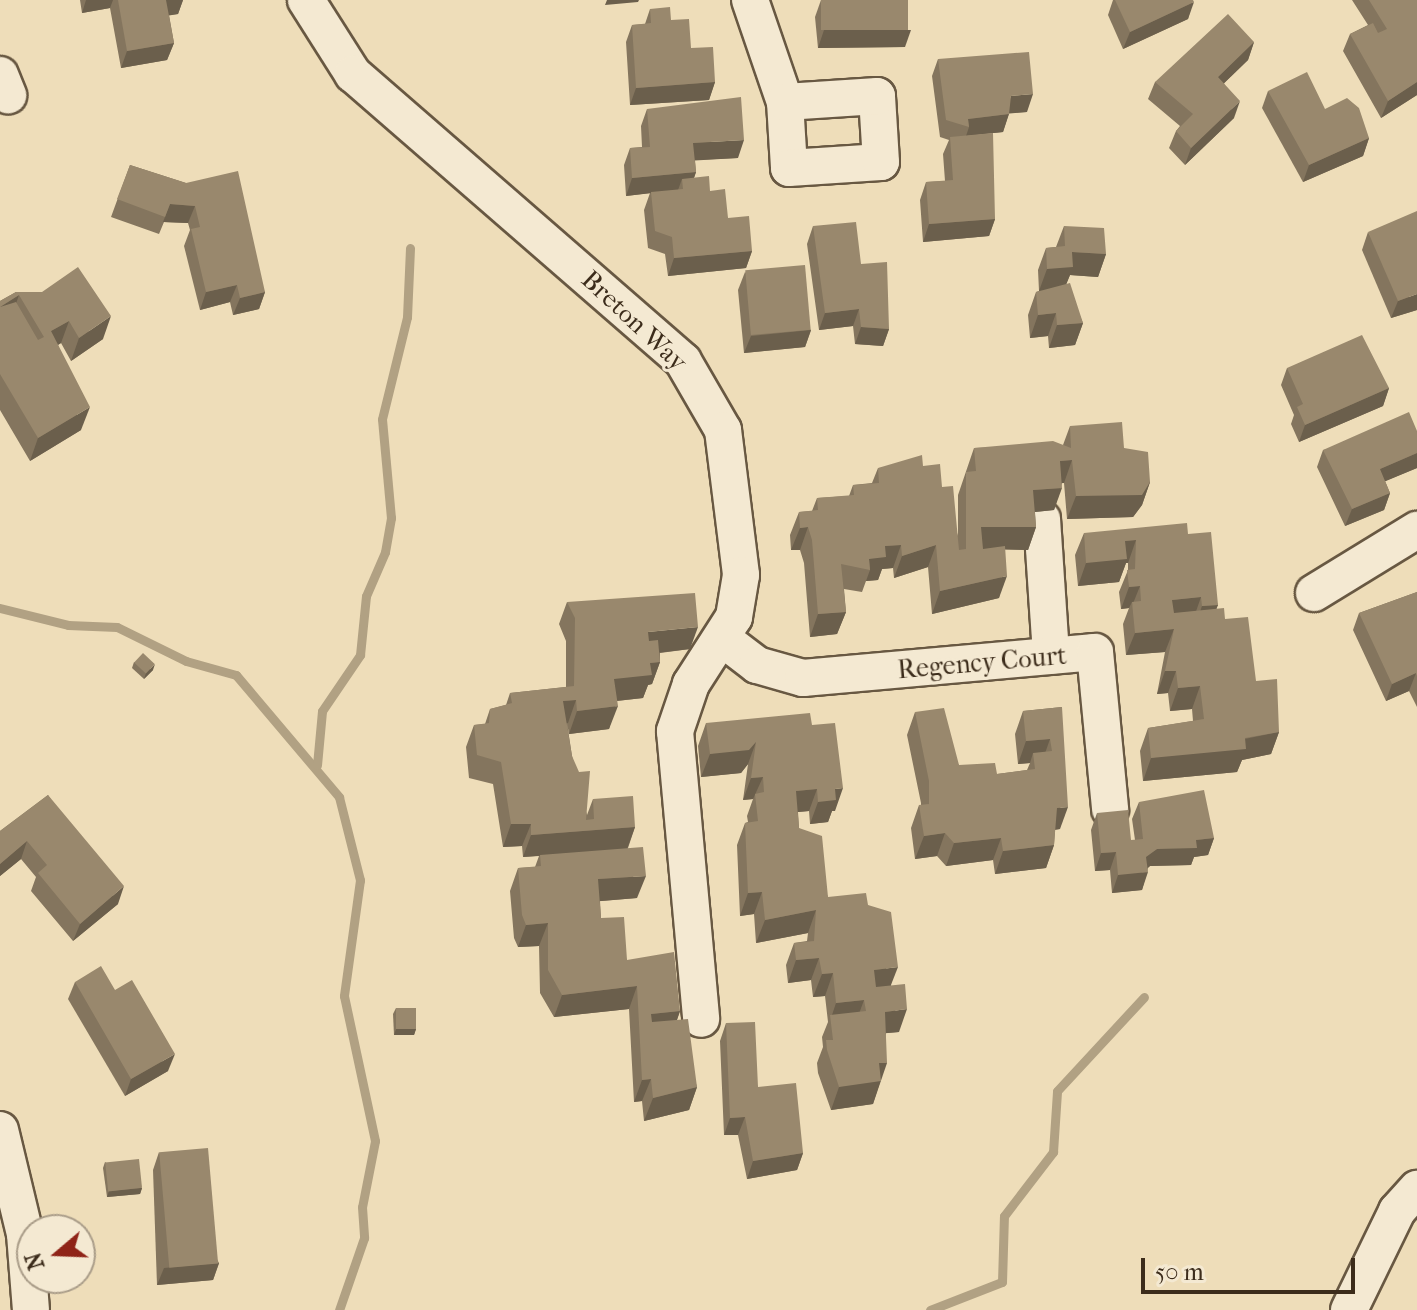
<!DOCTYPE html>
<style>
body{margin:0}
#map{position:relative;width:1417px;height:1310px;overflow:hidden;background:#eeddb9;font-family:"IM FELL French Canon",serif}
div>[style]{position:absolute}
.stream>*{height:9px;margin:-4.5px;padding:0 4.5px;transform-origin:4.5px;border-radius:4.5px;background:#b1a183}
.roads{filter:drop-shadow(2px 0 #685842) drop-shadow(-2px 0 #685842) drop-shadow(0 2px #685842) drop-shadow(0 -2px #685842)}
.minor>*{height:36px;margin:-18px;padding:0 18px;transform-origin:18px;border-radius:18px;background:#f4e9d2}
.wall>*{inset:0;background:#84755e}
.shaded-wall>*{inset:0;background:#6b5f4c}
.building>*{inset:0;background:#99886d;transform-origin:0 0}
span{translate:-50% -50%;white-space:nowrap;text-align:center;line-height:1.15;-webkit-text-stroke:6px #f4e9d2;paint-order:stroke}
.street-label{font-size:26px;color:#3c2c1b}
.north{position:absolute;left:16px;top:1214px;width:80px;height:80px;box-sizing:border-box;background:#f4e9d2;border:2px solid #aa9d89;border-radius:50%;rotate:251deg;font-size:22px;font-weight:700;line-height:32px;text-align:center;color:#3c2c1b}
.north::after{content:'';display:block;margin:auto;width:28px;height:36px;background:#8f2418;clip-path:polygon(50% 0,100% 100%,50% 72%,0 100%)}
.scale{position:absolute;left:1141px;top:1258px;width:214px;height:36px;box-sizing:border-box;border:4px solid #3c2c1b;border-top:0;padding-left:10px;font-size:24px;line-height:28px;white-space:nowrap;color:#3c2c1b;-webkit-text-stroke:6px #f4e9d2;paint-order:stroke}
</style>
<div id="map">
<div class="stream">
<i style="left:0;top:608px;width:70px;rotate:14deg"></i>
<i style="left:68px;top:625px;width:49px;rotate:2.3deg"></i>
<i style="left:117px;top:627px;width:77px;rotate:26.2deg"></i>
<i style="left:186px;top:661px;width:52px;rotate:15.6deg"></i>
<i style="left:236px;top:675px;width:160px;rotate:49.8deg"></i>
<i style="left:339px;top:797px;width:86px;rotate:75.8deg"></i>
<i style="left:360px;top:880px;width:117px;rotate:97.9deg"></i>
<i style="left:344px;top:996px;width:148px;rotate:77.9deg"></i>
<i style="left:375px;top:1141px;width:67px;rotate:101.1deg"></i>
<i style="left:362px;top:1207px;width:31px;rotate:86deg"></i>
<i style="left:364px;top:1238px;width:76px;rotate:109.1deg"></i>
<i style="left:317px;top:765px;width:54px;rotate:-84.7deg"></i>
<i style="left:322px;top:711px;width:68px;rotate:-55.8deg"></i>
<i style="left:360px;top:655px;width:59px;rotate:-84.2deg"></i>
<i style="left:366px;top:596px;width:48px;rotate:-66.6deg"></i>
<i style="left:385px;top:552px;width:35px;rotate:-80deg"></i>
<i style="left:391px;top:518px;width:99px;rotate:-95.2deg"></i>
<i style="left:382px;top:419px;width:105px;rotate:-76.2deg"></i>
<i style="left:407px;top:317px;width:69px;rotate:-87.5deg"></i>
<i style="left:930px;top:1310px;width:77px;rotate:-21.3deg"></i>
<i style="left:1002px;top:1282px;width:66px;rotate:-88.3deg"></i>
<i style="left:1004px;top:1216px;width:81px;rotate:-52.6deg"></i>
<i style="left:1053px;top:1152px;width:61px;rotate:-86.2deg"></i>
<i style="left:1057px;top:1091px;width:128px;rotate:-47.2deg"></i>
</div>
<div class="roads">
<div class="minor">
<i style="left:306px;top:0;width:88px;rotate:57.6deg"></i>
<i style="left:353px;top:74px;width:437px;rotate:41deg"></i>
<i style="left:683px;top:361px;width:80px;rotate:59.9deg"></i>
<i style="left:723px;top:430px;width:146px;rotate:82.9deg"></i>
<i style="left:741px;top:575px;width:43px;rotate:99.5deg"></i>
<i style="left:734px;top:617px;width:80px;rotate:122.7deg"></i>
<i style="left:691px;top:684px;width:50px;rotate:108.8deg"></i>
<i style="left:675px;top:731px;width:289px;rotate:84.8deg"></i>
<i style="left:750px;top:0;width:108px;rotate:71.1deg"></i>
<i style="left:785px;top:102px;width:66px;rotate:86.5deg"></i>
<i style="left:789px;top:168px;width:92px;rotate:-3.7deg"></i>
<i style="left:881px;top:162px;width:66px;rotate:-93.5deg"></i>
<i style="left:877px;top:96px;width:92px;rotate:176.3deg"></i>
<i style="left:0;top:75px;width:22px;rotate:68deg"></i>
<i style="left:1042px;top:519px;width:137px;rotate:86.2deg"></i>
<i style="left:1314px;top:593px;width:121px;rotate:-31.5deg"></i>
<i style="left:723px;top:639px;width:43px;rotate:37.4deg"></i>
<i style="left:757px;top:665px;width:48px;rotate:15.8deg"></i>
<i style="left:803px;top:678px;width:293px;rotate:-5.1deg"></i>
<i style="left:1095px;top:652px;width:158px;rotate:84.5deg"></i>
<i style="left:0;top:1130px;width:107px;rotate:76.5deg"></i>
<i style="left:25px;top:1234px;width:76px;rotate:85.5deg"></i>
<i style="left:1349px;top:1310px;width:110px;rotate:-64.1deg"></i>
<i style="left:1397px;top:1211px;width:30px;rotate:-48deg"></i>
</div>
</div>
<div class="wall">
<i style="clip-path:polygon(80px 0,183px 0,178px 14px,169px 15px,174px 43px,167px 60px,121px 68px,110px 8px,82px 13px)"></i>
<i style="clip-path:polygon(821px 0,905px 47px,818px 48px,815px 17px)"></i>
<i style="clip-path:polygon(1113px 0,1193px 0,1188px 19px,1123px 49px,1108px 15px)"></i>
<i style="clip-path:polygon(1352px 0,1417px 0,1417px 95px,1381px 118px,1343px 51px,1350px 34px,1368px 25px)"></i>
<i style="clip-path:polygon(650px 9px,671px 20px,715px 82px,709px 100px,630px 105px,626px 42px,632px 25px,645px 24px)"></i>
<i style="clip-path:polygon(1254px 42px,1248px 60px,1224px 83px,1234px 118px,1185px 165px,1169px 148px,1176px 131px,1180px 126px,1148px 99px,1155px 82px)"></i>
<i style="clip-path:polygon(938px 59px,1027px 112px,1009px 113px,1003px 132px,966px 136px,995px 219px,989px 236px,923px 242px,920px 200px,926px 182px,945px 181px,943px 154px,949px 140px,940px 137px,932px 76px)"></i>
<i style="clip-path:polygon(1268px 91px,1369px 138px,1363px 156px,1303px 182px,1262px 108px)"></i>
<i style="clip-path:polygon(647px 109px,738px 158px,695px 160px,696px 172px,694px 178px,710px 191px,728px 218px,752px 251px,746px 268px,668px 276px,665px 254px,648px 248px,644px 210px,650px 193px,626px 196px,624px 165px,630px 148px,642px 147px,641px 126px)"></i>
<i style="clip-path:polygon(130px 165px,186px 183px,265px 292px,259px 309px,233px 315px,230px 302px,200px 310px,184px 246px,190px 230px,188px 223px,164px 222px,159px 234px,111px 217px)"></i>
<i style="clip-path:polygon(813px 226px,861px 264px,889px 329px,883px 346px,855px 344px,853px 326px,819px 330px,807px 244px)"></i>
<i style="clip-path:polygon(1064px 226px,1106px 254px,1098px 277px,1070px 275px,1066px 284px,1083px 323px,1075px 345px,1049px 348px,1048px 336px,1030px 338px,1028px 315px,1036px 292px,1039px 291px,1038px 270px,1046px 248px,1056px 247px)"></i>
<i style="clip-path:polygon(1368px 232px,1417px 310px,1391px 318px,1362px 250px)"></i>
<i style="clip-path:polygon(745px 272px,811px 330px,805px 347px,744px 353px,738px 290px)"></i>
<i style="clip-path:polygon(16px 292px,103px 339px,71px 361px,61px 343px,58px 345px,81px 430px,30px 461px,0 410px,0 301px)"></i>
<i style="clip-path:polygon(1287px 368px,1389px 388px,1383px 406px,1299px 442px,1291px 424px,1294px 415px,1281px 385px)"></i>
<i style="clip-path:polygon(1070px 426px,1124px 448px,1150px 482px,1142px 505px,1133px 517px,1067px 519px,1064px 483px,1062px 483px,1054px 510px,1035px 512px,1036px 527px,1028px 550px,1005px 549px,999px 598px,932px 614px,928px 567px,894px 578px,893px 568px,882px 569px,878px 580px,866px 581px,862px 592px,844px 589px,846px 612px,837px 634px,810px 637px,804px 563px,800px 550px,791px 550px,790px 535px,799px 512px,812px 511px,817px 498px,849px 496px,853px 485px,872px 483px,878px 468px,923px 466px,942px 487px,958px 536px,958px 495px,974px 448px,1063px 445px)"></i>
<i style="clip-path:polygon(1417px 431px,1417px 468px,1385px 481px,1390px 493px,1384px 510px,1345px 526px,1317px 467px,1323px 450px)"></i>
<i style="clip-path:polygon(1084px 533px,1188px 534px,1218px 605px,1216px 608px,1225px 619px,1279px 732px,1271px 754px,1242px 760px,1237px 772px,1143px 781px,1140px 751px,1148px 728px,1193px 721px,1192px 709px,1170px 711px,1168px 693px,1157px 694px,1165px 652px,1126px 655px,1123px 624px,1129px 608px,1121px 609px,1119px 592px,1128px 570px,1128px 563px,1126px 563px,1119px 582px,1078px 586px,1075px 555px)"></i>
<i style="clip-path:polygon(1417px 592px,1417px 707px,1409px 691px,1386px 701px,1353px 630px,1359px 613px)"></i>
<i style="clip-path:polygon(567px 602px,690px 649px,660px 653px,660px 662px,652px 684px,648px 685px,643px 698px,617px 701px,609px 729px,569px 734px,567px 723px,572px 756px,587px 815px,593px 799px,635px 827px,628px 848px,637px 898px,600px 901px,601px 918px,627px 960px,680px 1011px,677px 1020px,697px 1087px,689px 1110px,644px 1121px,642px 1101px,634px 1102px,629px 1009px,554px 1017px,540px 993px,539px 946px,518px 947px,514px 938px,510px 891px,518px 868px,535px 867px,539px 856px,523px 857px,522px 846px,503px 847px,493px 784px,469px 778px,466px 747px,474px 725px,485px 724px,490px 709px,506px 705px,510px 693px,566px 687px,566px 641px,559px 624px)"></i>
<i style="clip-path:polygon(134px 662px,153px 670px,144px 679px,132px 668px)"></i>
<i style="clip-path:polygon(1062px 707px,1060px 829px,1055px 830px,1054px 845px,1046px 868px,995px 874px,993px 860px,946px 866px,937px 856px,915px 859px,911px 828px,919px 805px,921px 805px,921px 803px,907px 735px,915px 712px,959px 765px,997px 774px,1027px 770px,1030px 763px,1018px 764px,1015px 734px,1023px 711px)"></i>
<i style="clip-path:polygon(706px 723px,812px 725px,835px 811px,832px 811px,828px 822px,810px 824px,809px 811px,798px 812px,799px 828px,828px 897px,868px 905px,891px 985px,899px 1032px,886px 1033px,881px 1079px,873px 1104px,831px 1110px,818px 1073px,817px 1063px,823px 1047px,822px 1037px,828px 1022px,825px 996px,813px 997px,811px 980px,788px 983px,786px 965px,794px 943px,807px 941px,808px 933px,756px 943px,754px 914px,740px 916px,737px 845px,745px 823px,748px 822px,747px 816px,753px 799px,743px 800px,748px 764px,741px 773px,701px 777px,698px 746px)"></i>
<i style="clip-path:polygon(48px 795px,118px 904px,73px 941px,31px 891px,36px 877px,21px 859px,0 876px,0 831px)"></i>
<i style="clip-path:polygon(1139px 802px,1214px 838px,1208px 855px,1194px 857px,1191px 865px,1150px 866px,1148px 868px,1142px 890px,1112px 893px,1110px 870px,1095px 871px,1091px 830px,1097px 813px,1131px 840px,1135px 840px,1132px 819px)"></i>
<i style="clip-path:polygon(75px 982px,115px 990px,168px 1071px,125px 1096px,68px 999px)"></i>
<i style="clip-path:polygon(396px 1008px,416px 1029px,414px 1035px,394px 1035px,393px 1014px)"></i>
<i style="clip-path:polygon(726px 1023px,758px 1087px,803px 1153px,797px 1170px,747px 1179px,738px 1135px,724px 1135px,720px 1041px)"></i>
<i style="clip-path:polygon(159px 1152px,219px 1263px,213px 1280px,157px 1285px,153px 1170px)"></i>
<i style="clip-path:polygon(105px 1162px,142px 1188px,140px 1194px,107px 1197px,103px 1168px)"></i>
</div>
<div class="shaded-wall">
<i style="clip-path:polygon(86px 0,113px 0,110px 8px,82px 13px)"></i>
<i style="clip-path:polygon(166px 0,183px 0,178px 14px,160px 17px)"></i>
<i style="clip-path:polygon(607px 0,639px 0,638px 2px,605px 5px)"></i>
<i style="clip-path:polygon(1194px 2px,1188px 19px,1123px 49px,1130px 32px)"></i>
<i style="clip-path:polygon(824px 30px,911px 30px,905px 47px,818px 48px)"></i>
<i style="clip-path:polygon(1254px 42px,1248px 60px,1212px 95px,1218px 77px)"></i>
<i style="clip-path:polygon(174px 43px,167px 60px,121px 68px,127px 51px)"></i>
<i style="clip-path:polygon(715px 82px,709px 100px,630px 105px,636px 88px)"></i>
<i style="clip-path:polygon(1417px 82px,1417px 95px,1381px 118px,1388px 101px)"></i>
<i style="clip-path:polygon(1033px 94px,1027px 112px,1004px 114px,1011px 96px)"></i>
<i style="clip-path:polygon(1240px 101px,1234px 118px,1185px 165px,1191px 148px)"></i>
<i style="clip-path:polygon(1009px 114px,1003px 132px,966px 136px,969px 127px,968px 119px)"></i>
<i style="clip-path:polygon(1369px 138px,1363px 156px,1303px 182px,1309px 165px)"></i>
<i style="clip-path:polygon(744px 140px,738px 158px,686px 161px,693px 143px)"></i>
<i style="clip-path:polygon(696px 172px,690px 189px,682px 179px,678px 190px,626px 196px,632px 178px)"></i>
<i style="clip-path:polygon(170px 204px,195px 206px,188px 223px,163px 222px)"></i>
<i style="clip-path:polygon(995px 219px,989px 236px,923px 242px,929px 224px)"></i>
<i style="clip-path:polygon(752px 251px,746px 268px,668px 276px,674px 258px)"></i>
<i style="clip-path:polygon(1072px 252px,1106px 254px,1098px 277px,1070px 275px,1064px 290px,1039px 291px,1047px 269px)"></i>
<i style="clip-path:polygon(237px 285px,230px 302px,200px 310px,206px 292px)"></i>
<i style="clip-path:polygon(265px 292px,259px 309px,233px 315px,240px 298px)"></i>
<i style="clip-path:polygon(1417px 294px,1417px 310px,1391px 318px,1398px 301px)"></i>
<i style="clip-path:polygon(19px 295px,11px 318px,0 307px)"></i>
<i style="clip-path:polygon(859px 309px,853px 326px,819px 330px,825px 313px)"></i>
<i style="clip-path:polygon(1056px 313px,1048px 336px,1030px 338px,1038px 315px)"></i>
<i style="clip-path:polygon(111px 316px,103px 339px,71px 361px,79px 338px)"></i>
<i style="clip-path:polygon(69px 321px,61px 343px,42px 354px,51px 331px)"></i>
<i style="clip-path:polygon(1083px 323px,1075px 345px,1049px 348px,1057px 325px)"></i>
<i style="clip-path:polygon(861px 327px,889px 329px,883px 346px,855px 344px)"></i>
<i style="clip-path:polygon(811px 330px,805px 347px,744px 353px,751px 336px)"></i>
<i style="clip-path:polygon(1389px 388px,1383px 406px,1299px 442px,1305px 425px)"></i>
<i style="clip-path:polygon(90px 407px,81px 430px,30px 461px,38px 438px)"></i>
<i style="clip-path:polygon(1417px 453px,1417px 468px,1374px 486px,1380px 469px)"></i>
<i style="clip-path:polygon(1072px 460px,1064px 483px,1051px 484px,1060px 461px)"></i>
<i style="clip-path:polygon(1150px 482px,1142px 505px,1133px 517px,1067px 519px,1076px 496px)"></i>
<i style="clip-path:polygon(1062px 488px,1054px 510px,1025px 513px,1033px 490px)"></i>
<i style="clip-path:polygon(1390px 493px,1384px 510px,1345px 526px,1352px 509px)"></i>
<i style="clip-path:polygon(808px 527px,800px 550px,791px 550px,800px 528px)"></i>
<i style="clip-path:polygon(981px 527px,1036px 527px,1028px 550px,973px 549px)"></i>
<i style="clip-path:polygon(1136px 540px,1128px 563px,1126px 563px,1119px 582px,1078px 586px,1086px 563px,1125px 541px)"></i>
<i style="clip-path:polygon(901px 545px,893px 568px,882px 569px,878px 580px,866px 581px,870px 570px,869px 559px,885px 546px)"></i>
<i style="clip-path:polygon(936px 545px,928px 567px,894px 578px,902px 556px)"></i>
<i style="clip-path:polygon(1007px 576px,999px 598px,932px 614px,940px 591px)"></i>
<i style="clip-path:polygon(1140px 586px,1132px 606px,1132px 602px,1129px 608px,1121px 609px,1129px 587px)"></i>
<i style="clip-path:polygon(1201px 597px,1193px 620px,1164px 622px,1172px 600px)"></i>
<i style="clip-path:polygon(1218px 605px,1209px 627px,1194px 629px,1202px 606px)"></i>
<i style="clip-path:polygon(846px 612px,837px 634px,810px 637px,818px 614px)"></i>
<i style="clip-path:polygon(698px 627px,690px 649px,640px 655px,648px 632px)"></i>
<i style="clip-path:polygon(1174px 629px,1165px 652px,1126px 655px,1135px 633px)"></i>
<i style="clip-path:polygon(660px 662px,652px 684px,648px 685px,643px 698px,606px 702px,614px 679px,650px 663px)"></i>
<i style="clip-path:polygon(155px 664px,153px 670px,144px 679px,146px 673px)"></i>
<i style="clip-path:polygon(1165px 671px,1176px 671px,1168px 693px,1157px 694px)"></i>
<i style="clip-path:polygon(1416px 673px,1409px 691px,1386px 701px,1392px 684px)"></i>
<i style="clip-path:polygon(1200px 686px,1192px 709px,1170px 711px,1178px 688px)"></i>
<i style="clip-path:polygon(576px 700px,568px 723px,555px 724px,563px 701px)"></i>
<i style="clip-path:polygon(618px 706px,609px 729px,569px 734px,577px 711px)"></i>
<i style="clip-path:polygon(1279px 732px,1271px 754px,1242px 760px,1237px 772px,1143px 781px,1151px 758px)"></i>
<i style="clip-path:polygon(1050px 739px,1042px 762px,1033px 753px,1030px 763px,1018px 764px,1026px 741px)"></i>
<i style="clip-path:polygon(756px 742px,748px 764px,741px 773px,701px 777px,710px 754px)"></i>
<i style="clip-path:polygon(763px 777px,753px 799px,743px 800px,751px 778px)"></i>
<i style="clip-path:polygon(843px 788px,835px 811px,832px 811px,828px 822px,810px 824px,818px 802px,835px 789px)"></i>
<i style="clip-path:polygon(817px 789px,809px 811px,787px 813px,796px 791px)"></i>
<i style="clip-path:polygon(1068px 807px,1060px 829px,1049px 830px,1057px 808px)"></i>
<i style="clip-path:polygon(511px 824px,531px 824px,522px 846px,503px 847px)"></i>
<i style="clip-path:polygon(635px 827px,627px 849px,523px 857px,531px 835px)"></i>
<i style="clip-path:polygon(945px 833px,937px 856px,915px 859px,924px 836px)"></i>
<i style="clip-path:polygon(1001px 838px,993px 860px,946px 866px,954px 843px)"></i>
<i style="clip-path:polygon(1214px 838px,1208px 855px,1194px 857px,1191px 865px,1150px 866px,1141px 873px,1148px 872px,1142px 890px,1112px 893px,1118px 875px,1157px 849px,1196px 840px)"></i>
<i style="clip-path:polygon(27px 841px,21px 859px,0 876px,0 864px)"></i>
<i style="clip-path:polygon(1054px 845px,1046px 868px,995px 874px,1003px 851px)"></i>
<i style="clip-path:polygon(1116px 852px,1110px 870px,1095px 871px,1101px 853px)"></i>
<i style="clip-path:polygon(646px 876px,637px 898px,590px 902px,598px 879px)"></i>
<i style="clip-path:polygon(124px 886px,118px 904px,73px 941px,80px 924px)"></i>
<i style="clip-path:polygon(762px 892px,754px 914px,740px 916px,748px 893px)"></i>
<i style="clip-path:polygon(816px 910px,808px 933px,756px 943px,765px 920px)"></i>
<i style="clip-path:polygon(548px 923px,539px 946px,518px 947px,526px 925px)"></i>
<i style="clip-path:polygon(819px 958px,811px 980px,788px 983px,796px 960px)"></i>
<i style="clip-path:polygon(898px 967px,889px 990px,866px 992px,874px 970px)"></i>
<i style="clip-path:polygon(833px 973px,825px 996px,813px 997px,822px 974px)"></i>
<i style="clip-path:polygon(637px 986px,629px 1009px,554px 1017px,562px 995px)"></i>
<i style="clip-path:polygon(864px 1000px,856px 1022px,831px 1018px,836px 1003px)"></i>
<i style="clip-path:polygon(907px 1009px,899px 1032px,877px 1034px,885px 1012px)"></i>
<i style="clip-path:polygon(680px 1011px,672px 1034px,643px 1036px,651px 1014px)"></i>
<i style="clip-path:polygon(396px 1029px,416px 1029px,414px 1035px,394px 1035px)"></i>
<i style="clip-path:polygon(175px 1054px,168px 1071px,125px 1096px,131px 1079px)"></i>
<i style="clip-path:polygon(879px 1063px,887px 1063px,873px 1104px,831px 1110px,839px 1087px)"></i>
<i style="clip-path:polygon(651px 1079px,642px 1101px,634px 1102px,642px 1080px)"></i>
<i style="clip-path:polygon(697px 1087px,689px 1110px,644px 1121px,653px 1098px)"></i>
<i style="clip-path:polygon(745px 1117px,738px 1135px,724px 1135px,730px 1118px)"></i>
<i style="clip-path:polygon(803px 1153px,797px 1170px,747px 1179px,753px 1161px)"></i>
<i style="clip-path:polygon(142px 1188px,140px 1194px,107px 1197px,109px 1191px)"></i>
<i style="clip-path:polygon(219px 1263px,213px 1280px,157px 1285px,164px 1268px)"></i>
</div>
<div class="building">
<i style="clip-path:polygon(118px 0,166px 0,174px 43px,127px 51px)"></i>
<i style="left:821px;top:0;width:87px;height:30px"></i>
<i style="clip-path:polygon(1115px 0,1193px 0,1194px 2px,1130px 32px)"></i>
<i style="clip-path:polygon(1369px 0,1417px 0,1417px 82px,1388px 101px,1350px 34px,1373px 23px,1378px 33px,1387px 29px)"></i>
<i style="clip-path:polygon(670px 7px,671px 20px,689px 19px,691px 48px,713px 47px,715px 82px,636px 88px,632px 25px,651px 23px,650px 9px)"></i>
<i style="clip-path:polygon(1228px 14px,1254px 42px,1218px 77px,1240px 101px,1191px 148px,1176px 131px,1193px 114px,1155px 82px)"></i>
<i style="clip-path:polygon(1029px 52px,1033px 94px,1011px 96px,1009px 114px,968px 119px,969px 127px,946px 120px,938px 59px)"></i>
<i style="clip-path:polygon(1307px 72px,1325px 109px,1347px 98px,1359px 108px,1369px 138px,1309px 165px,1268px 91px)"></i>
<i style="clip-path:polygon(741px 97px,744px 140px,693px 143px,696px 172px,632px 178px,630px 148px,650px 147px,647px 109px)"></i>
<i style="clip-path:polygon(993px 133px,995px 219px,929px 224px,926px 182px,953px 180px,950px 137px)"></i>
<i style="clip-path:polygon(130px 165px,186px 183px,238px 171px,265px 292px,240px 298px,237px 285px,206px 292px,191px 229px,200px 227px,195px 206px,170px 204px,165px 217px,117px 199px)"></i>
<i style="clip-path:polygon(709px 176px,710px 191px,725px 189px,728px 218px,749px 216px,752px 251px,674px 258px,672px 237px,655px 231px,651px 192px,683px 189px,682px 179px)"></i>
<i style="clip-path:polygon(1417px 211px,1417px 294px,1398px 301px,1368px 232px)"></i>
<i style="clip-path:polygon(856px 222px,861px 264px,887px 262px,889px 329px,861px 327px,859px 309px,825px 313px,813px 226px)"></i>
<i style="clip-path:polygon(1064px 226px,1104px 228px,1106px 254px,1072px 252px,1073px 267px,1047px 269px,1046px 248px,1065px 246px)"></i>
<i style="left:805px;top:265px;width:65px;height:60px;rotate:85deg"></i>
<i style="clip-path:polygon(evenodd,78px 267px,111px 316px,79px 338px,69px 321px,51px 331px,90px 407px,38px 438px,0 374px,0 301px,16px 292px,42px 292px,78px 267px,19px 295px,44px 337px,38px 340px,16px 302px,0 307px,19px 295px)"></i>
<i style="clip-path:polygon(1070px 283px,1083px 323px,1057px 325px,1056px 313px,1038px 315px,1036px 292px)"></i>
<i style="clip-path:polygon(1362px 335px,1389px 388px,1305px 425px,1297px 407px,1303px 404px,1287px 368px)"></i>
<i style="clip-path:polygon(1409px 412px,1417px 431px,1417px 453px,1380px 469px,1390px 493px,1352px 509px,1323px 450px)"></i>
<i style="clip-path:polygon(1122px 422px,1124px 448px,1148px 452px,1150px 482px,1142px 495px,1076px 496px,1072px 460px,1060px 461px,1062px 488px,1033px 490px,1036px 527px,981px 527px,983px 549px,1005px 546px,1007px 576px,940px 591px,936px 545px,902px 556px,901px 545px,885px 546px,886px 557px,869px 559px,870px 570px,841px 564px,846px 612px,818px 614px,812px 540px,808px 527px,800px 528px,799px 512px,818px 510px,817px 498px,854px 495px,853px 485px,879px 483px,878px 468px,922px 455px,923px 466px,940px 464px,942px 487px,953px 486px,959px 550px,966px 549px,966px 472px,976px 471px,974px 448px,1053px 441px,1071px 448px,1070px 426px)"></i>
<i style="clip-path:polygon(1187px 523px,1188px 534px,1211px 532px,1218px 605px,1202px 606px,1201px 597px,1172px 600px,1174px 613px,1224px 608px,1225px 619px,1248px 617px,1256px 681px,1277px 679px,1279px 732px,1245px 738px,1246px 749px,1151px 758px,1148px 728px,1204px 719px,1200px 686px,1178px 688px,1176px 671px,1165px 671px,1174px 629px,1135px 633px,1132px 602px,1141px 601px,1140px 586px,1129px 587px,1127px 570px,1135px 569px,1136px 540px,1125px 541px,1127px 559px,1086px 563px,1084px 533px)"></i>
<i style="clip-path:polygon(1417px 592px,1417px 676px,1416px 673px,1392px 684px,1359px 613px)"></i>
<i style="clip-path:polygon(695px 593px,698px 627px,648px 632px,649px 641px,658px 640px,660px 662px,650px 663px,652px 675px,614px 679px,618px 706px,577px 711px,576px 700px,563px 701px,572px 756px,579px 772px,590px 771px,586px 820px,594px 819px,593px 799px,633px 796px,635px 827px,531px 835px,531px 824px,511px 824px,501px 762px,477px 755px,474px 725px,489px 723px,490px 709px,512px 703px,510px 693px,574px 686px,575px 618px,567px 602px)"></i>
<i style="left:143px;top:653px;width:16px;height:13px;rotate:43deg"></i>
<i style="clip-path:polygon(1062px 707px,1068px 807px,1057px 808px,1054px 845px,1003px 851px,1001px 838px,954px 843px,945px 833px,924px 836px,919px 805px,929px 804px,929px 781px,915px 712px,944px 708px,959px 765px,995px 763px,997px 774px,1035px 769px,1033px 753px,1052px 751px,1050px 739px,1026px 741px,1023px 711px)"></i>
<i style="clip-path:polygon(810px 713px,812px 725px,835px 723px,843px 788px,835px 789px,836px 800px,818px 802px,817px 789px,796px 791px,799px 828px,822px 836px,828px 897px,866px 893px,868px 905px,891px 912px,898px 967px,874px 970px,876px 987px,905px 984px,907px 1009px,885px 1012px,887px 1063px,879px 1063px,881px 1081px,839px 1087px,827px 1050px,826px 1040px,833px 1040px,830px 1015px,866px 1011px,864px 1000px,836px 1003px,833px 973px,822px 974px,819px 958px,796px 960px,794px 943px,814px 941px,816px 910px,765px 920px,762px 892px,748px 893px,745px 823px,758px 821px,755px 794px,764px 792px,763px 777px,751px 778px,756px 742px,749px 750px,710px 754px,706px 723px)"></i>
<i style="clip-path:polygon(1204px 790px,1214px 838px,1196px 840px,1197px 848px,1157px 849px,1146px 857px,1148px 872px,1118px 875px,1116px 852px,1101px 853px,1097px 813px,1128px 810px,1131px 840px,1143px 839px,1139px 802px)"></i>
<i style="clip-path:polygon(48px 795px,124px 886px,80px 924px,38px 873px,47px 865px,27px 841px,0 864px,0 831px)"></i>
<i style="clip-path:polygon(643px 847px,646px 876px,598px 879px,601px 918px,624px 917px,627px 960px,674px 952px,680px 1011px,651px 1014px,652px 1022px,688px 1019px,697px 1087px,653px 1098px,651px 1079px,642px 1080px,637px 986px,562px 995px,548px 970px,548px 923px,526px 925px,522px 915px,518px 868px,541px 866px,540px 855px)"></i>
<i style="clip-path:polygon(101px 966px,115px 990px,132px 980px,175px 1054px,131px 1079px,75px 982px)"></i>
<i style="left:396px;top:1008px;width:20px;height:21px"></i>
<i style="clip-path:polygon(755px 1022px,758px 1087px,796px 1083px,803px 1153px,753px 1161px,745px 1117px,730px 1118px,726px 1023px)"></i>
<i style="left:208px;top:1148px;width:116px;height:49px;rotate:85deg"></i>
<i style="left:139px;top:1159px;width:29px;height:34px;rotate:84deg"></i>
</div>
<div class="street-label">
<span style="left:634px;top:321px;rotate:43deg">Breton Way</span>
<span style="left:982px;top:663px;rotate:-5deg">Regency Court</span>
</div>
<div class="north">N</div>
<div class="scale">50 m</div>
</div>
